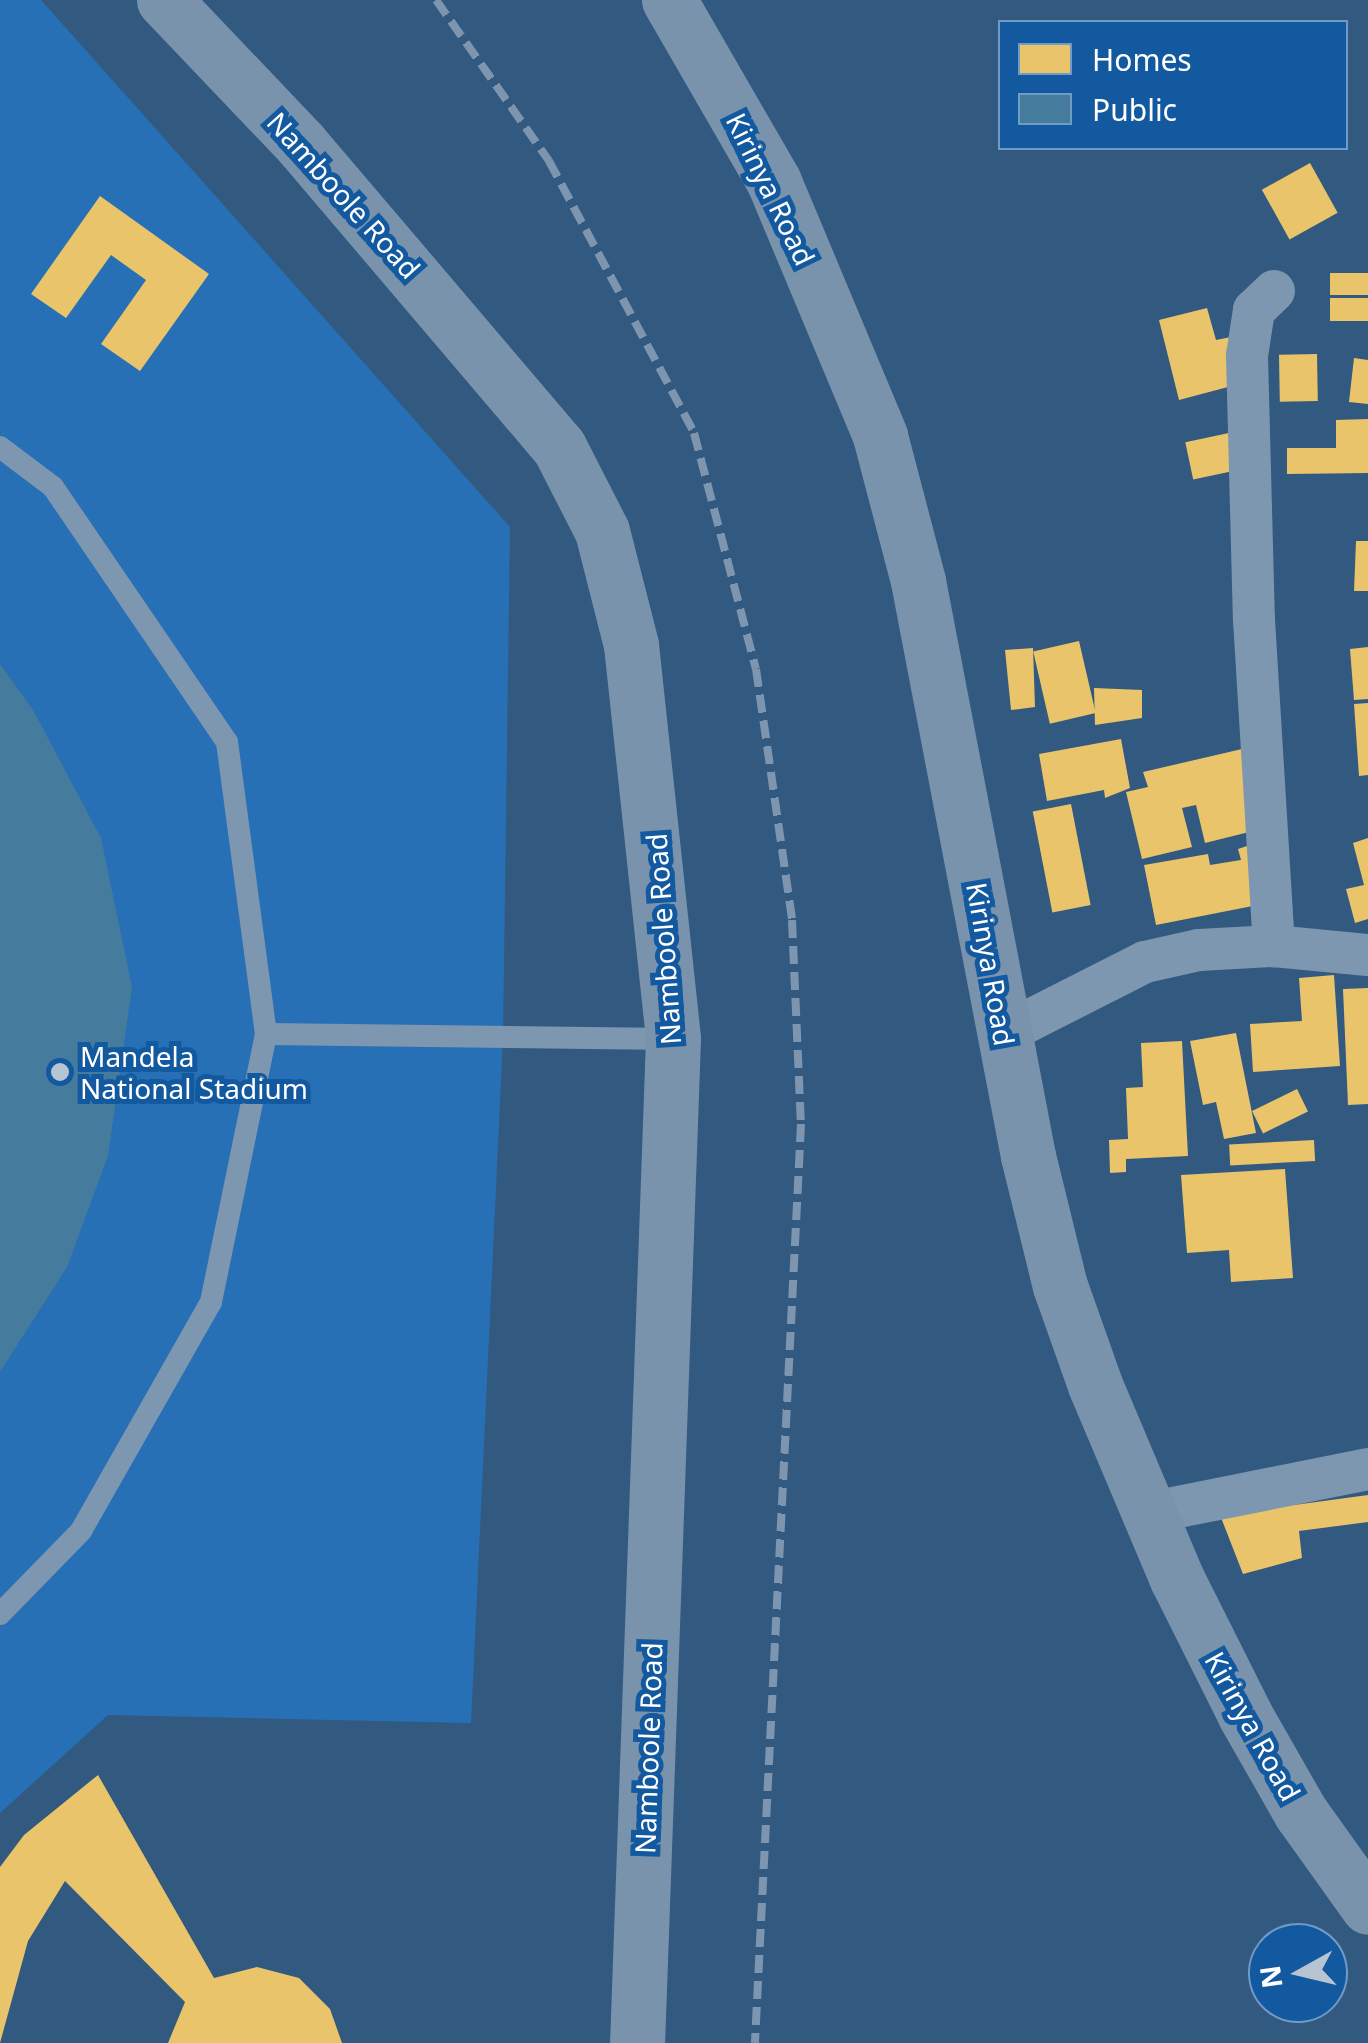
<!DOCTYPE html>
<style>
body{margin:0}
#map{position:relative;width:1368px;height:2043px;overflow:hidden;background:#325980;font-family:"Noto Sans",sans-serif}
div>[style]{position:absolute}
.green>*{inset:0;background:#2770b6}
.homes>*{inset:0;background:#e9c46a;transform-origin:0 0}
.public>*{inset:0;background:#457b9d}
.lane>*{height:22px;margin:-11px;padding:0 11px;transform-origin:11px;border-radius:11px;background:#7d97b0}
.street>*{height:42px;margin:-21px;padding:0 21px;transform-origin:21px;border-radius:21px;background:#7d97b0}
.secondary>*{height:55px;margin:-27.5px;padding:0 27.5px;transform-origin:27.5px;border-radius:27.5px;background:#7993ad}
.rail>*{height:8px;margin-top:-4px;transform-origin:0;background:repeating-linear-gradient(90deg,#7d95af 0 18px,transparent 0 26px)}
.dots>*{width:28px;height:28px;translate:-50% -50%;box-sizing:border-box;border:5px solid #1259a0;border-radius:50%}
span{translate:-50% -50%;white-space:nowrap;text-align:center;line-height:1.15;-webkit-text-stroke:10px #1259a0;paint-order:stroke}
.street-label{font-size:28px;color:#fff}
.poi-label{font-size:28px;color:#fff}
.left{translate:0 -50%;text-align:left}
.legend{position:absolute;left:998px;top:20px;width:350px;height:130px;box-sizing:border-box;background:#1259a0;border:2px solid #719bc6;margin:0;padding:12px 18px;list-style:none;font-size:30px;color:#fff}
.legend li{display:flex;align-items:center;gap:20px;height:50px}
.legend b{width:50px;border:2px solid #719bc6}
.north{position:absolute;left:1248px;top:1923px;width:100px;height:100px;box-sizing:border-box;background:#1259a0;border:2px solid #719bc6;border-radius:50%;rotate:262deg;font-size:28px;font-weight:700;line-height:40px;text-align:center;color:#fff}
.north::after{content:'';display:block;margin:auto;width:35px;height:45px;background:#b7c5d3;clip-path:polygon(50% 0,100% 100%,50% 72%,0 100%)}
</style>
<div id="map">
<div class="green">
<i style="clip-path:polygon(0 0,41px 0,510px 527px,503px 1038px,471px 1723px,108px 1715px,0 1813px)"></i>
</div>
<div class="homes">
<i style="left:1310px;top:163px;width:57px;height:55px;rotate:61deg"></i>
<i style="clip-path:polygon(100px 196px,209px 274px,140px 371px,101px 344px,146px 280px,111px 255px,66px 318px,31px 294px)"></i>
<i style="left:1330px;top:273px;width:38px;height:22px"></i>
<i style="left:1368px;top:298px;width:23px;height:38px;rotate:90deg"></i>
<i style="clip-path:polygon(1207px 308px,1216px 340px,1231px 337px,1243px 383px,1179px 400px,1159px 320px)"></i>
<i style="left:1317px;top:354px;width:47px;height:38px;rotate:89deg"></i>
<i style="clip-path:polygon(1354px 358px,1368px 360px,1368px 404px,1349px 402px)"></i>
<i style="clip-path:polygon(1368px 419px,1368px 473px,1287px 474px,1287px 448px,1336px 448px,1336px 420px)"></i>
<i style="left:1243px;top:430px;width:38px;height:59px;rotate:78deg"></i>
<i style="clip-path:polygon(1356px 541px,1368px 541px,1368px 591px,1354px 591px)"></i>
<i style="left:1079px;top:641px;width:74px;height:47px;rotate:77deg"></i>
<i style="clip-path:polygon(1368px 647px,1368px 699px,1354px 700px,1350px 649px)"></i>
<i style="clip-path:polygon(1033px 648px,1035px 707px,1011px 710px,1005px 650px)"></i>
<i style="clip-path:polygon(1094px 688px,1142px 690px,1142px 718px,1095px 725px)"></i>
<i style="clip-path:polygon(1368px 703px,1368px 775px,1359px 776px,1354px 704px)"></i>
<i style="clip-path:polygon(1121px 739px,1130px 788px,1105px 798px,1104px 790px,1047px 801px,1039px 754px)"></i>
<i style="clip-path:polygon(1242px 749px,1265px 828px,1205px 843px,1196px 805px,1182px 808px,1192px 847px,1142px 859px,1126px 792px,1148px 787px,1143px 772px)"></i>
<i style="left:1071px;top:804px;width:103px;height:39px;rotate:79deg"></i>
<i style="clip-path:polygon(1368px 838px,1368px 919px,1355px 923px,1346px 889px,1364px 885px,1353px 843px)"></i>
<i style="clip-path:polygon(1256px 843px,1268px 903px,1156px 925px,1144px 865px,1208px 854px,1210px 865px,1241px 860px,1238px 849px)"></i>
<i style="clip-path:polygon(1334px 975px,1340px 1066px,1253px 1072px,1250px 1024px,1302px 1021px,1299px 978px)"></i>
<i style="clip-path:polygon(1368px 988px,1368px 1104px,1348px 1105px,1343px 989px)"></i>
<i style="clip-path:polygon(1236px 1033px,1256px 1133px,1224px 1139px,1216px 1102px,1203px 1105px,1190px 1041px)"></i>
<i style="clip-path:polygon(1182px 1041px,1188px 1156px,1126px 1159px,1126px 1172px,1110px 1173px,1109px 1140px,1128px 1139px,1126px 1088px,1143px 1087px,1141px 1043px)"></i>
<i style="left:1297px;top:1089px;width:25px;height:50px;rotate:64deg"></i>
<i style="left:1314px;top:1140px;width:21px;height:85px;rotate:87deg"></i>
<i style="clip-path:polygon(1285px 1169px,1293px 1278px,1231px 1282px,1229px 1250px,1187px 1253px,1181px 1175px)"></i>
<i style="clip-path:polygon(1368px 1495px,1368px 1522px,1299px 1531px,1302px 1558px,1243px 1574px,1220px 1515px)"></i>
<i style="clip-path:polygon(98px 1775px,214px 1978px,257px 1967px,299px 1978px,330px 2009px,342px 2043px,168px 2043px,185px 2002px,65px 1881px,28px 1941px,0 2043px,0 1867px,24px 1835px)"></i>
</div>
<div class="public">
<i style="clip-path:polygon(0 664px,33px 710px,101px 838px,132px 987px,108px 1156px,67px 1267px,0 1372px)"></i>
</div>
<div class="lane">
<i style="left:0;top:447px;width:66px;rotate:37deg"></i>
<i style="left:53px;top:487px;width:309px;rotate:55.7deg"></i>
<i style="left:227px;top:742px;width:295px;rotate:82.4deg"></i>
<i style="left:266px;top:1034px;width:274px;rotate:101.6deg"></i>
<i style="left:211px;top:1302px;width:263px;rotate:119.6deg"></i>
<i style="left:81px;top:1531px;width:116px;rotate:134.3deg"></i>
<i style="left:266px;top:1034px;width:406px;rotate:0.7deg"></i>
</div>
<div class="street">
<i style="left:1274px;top:291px;width:28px;rotate:136deg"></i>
<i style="left:1254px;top:310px;width:47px;rotate:98.7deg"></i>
<i style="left:1247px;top:356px;width:264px;rotate:88.5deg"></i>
<i style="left:1254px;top:620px;width:327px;rotate:86.5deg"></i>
<i style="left:1003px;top:1034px;width:159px;rotate:-26.9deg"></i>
<i style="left:1145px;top:962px;width:55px;rotate:-12.5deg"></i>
<i style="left:1199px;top:950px;width:75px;rotate:-3.1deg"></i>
<i style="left:1274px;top:946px;width:94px;rotate:5.5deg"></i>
<i style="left:1148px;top:1513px;width:224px;rotate:-11.3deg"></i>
</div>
<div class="secondary">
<i style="left:164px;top:0;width:199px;rotate:46.4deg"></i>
<i style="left:301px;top:144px;width:398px;rotate:49.6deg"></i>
<i style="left:559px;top:447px;width:94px;rotate:62.9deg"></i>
<i style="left:602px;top:531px;width:118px;rotate:75.7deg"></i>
<i style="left:631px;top:645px;width:396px;rotate:83.9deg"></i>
<i style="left:673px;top:1039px;width:1005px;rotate:92.05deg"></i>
<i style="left:669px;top:0;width:210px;rotate:60deg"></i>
<i style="left:774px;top:182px;width:275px;rotate:67.3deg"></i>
<i style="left:880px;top:436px;width:150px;rotate:75.3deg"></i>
<i style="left:918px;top:581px;width:585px;rotate:79.17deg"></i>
<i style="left:1028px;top:1156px;width:134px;rotate:76.2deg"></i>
<i style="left:1060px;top:1286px;width:105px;rotate:70.5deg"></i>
<i style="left:1095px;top:1385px;width:211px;rotate:67.1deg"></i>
<i style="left:1177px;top:1579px;width:152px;rotate:63.4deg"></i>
<i style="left:1245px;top:1715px;width:113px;rotate:60.3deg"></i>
<i style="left:1301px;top:1813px;width:115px;rotate:54.5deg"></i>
</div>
<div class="rail">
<i style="left:436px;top:0;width:197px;rotate:54.9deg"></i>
<i style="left:549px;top:161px;width:308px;rotate:61.9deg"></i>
<i style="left:694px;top:433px;width:244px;rotate:75.3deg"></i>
<i style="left:756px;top:669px;width:254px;rotate:81.8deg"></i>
<i style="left:792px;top:920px;width:204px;rotate:87.5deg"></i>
<i style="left:801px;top:1124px;width:920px;rotate:92.87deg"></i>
</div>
<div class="dots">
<i style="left:60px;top:1072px;background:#b7c5d3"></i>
</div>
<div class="street-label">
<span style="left:771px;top:189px;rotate:64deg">Kirinya Road</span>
<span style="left:344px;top:195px;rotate:48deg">Namboole Road</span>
<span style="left:663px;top:939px;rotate:-94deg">Namboole Road</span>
<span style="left:991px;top:964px;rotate:80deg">Kirinya Road</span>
<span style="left:1253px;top:1726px;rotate:61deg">Kirinya Road</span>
<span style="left:648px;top:1748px;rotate:-88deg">Namboole Road</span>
</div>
<div class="poi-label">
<span class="left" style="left:80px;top:1072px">Mandela<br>National Stadium</span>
</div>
<ul class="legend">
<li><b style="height:28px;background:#e9c46a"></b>Homes</li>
<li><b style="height:28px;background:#457b9d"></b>Public</li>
</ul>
<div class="north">N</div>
</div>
